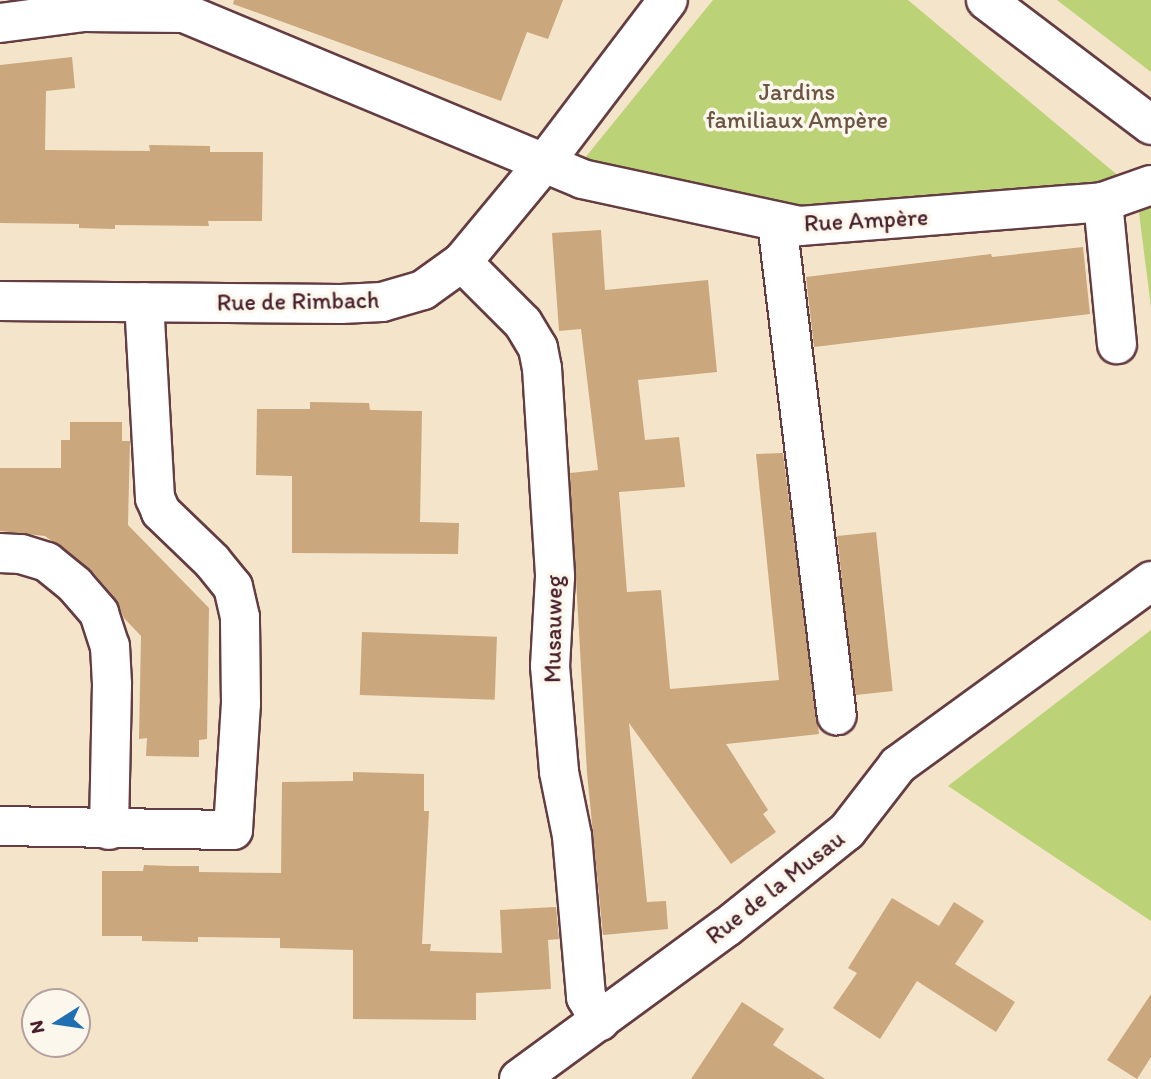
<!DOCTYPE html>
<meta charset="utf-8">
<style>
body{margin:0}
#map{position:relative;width:1151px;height:1079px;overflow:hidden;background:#f4e4ca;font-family:Itim,sans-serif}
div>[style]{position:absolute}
.green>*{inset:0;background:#bcd276}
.building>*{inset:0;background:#caa77c;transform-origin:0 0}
.roads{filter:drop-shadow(2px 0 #643d43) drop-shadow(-2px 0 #643d43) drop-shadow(0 2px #643d43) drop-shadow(0 -2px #643d43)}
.minor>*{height:38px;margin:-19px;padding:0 19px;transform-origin:19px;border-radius:19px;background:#fff}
span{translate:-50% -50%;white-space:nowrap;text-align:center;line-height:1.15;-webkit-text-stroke:7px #fbf7ec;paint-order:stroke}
.park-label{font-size:24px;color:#6c5542}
.street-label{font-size:24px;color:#4a1f2b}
.north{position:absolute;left:21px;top:988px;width:70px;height:70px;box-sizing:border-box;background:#fbf7ec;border:2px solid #b4a19f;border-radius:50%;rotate:258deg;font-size:19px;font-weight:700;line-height:28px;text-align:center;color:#4a1f2b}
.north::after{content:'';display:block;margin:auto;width:24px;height:32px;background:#1f6fb2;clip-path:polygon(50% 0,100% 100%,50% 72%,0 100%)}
</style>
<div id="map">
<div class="green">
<i style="clip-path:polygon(713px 0,908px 0,1127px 183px,794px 215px,580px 164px)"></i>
<i style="clip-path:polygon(1057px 0,1151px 0,1151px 72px)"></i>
<i style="clip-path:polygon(1151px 196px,1151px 307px,1137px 197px)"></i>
<i style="clip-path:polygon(1151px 630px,1151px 921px,948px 786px)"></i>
</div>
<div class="building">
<i style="clip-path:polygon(234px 0,563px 0,548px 39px,527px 32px,501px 101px,233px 4px)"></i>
<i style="clip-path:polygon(72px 57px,75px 88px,46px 91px,45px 150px,150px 151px,149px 145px,210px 146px,210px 152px,263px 152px,262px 221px,208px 221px,209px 226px,115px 225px,115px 229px,79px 228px,79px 224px,0 223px,0 65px)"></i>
<i style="clip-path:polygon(601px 230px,605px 290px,708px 280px,717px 372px,638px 380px,645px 440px,679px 437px,685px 487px,619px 492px,627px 592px,661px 590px,670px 689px,779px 680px,756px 454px,783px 453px,819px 734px,726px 744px,768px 810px,763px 814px,776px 832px,731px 864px,629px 723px,647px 902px,666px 901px,668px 929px,603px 935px,587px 773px,570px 473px,598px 470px,581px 329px,559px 331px,552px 233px)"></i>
<i style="clip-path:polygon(1083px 247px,1090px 314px,814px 347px,806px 277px,991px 254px,992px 257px)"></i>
<i style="clip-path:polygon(310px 402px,369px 403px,370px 410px,422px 411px,420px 522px,459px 523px,458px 554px,292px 553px,292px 476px,256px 475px,257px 409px,310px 409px)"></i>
<i style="clip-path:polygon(70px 422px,122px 422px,122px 441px,130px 441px,128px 525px,209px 608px,207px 739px,199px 740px,199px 757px,146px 756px,147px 738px,139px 739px,141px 636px,124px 618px,116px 599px,92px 571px,45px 536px,0 531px,0 468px,61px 468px,61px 440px,70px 440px)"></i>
<i style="left:876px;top:532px;width:160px;height:39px;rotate:84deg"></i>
<i style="left:362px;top:632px;width:135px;height:63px;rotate:2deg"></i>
<i style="clip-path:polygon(353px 772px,424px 774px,424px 811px,429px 811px,422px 944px,431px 944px,430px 951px,502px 953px,500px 910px,556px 907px,559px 939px,548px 940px,551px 989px,476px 993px,476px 1020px,353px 1019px,353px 950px,280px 948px,280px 938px,198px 937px,198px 942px,142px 941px,142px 936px,102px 936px,102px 871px,143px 871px,144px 865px,170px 866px,199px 866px,199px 872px,281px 873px,282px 782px,353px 781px)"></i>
<i style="clip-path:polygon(892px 898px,939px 926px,954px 902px,984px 921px,955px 964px,1015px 1002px,996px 1032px,917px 981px,880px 1039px,833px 1008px,857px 973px,848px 968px)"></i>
<i style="clip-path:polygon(1151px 994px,1151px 1057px,1137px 1079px,1107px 1060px)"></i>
<i style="clip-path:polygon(742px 1002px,784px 1029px,773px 1045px,825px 1079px,691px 1079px)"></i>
</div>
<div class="roads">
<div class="minor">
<i style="left:986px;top:0;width:207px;rotate:37.1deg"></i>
<i style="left:0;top:23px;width:85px;rotate:-7.5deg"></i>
<i style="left:84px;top:12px;width:100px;rotate:0.6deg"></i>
<i style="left:184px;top:13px;width:431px;rotate:22.6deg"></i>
<i style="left:582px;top:179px;width:223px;rotate:12.2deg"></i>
<i style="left:800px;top:226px;width:304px;rotate:-4.5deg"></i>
<i style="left:1103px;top:202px;width:51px;rotate:-19.5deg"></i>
<i style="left:1103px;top:202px;width:143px;rotate:84.4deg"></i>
<i style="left:777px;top:222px;width:497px;rotate:83.1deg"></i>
<i style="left:462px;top:262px;width:86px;rotate:45deg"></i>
<i style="left:523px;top:323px;width:29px;rotate:59deg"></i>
<i style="left:538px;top:348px;width:20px;rotate:79deg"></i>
<i style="left:542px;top:368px;width:209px;rotate:86.4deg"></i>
<i style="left:555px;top:577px;width:89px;rotate:93.2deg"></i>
<i style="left:550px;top:666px;width:106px;rotate:85.1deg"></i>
<i style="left:559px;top:772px;width:65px;rotate:78.5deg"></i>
<i style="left:572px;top:836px;width:162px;rotate:85deg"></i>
<i style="left:586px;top:997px;width:28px;rotate:60deg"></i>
<i style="left:0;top:301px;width:341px;rotate:0.5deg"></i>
<i style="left:341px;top:304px;width:41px;rotate:-2.8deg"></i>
<i style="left:382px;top:302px;width:43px;rotate:-16.3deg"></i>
<i style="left:423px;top:290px;width:48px;rotate:-35.7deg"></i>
<i style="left:462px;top:262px;width:130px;rotate:-50.3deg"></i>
<i style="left:545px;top:162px;width:203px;rotate:-52.8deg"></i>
<i style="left:0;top:553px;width:21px;rotate:3deg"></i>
<i style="left:21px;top:554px;width:27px;rotate:17deg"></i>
<i style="left:47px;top:562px;width:36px;rotate:39deg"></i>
<i style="left:75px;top:585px;width:37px;rotate:49deg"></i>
<i style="left:99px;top:613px;width:35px;rotate:72deg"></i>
<i style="left:110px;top:646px;width:39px;rotate:87deg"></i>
<i style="left:112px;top:685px;width:145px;rotate:91.2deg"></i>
<i style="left:0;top:826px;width:233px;rotate:1deg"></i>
<i style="left:233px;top:830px;width:126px;rotate:-86.4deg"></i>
<i style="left:241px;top:704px;width:87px;rotate:-90.7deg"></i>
<i style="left:240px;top:617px;width:31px;rotate:-103deg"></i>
<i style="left:233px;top:587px;width:33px;rotate:-129deg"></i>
<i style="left:212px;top:561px;width:71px;rotate:-136.1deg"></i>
<i style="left:161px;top:512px;width:15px;rotate:-113deg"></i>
<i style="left:155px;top:498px;width:196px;rotate:-93.2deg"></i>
<i style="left:519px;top:1079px;width:258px;rotate:-36.2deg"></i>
<i style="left:727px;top:927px;width:154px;rotate:-38.7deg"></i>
<i style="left:847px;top:831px;width:83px;rotate:-52.3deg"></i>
<i style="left:898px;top:765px;width:313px;rotate:-36deg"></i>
</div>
</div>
<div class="park-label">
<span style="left:797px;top:106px">Jardins<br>familiaux Ampère</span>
</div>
<div class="street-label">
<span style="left:866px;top:220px;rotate:-3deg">Rue Ampère</span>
<span style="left:298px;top:301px;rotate:-1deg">Rue de Rimbach</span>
<span style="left:553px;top:629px;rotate:-89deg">Musauweg</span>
<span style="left:775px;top:887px;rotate:-38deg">Rue de la Musau</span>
</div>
<div class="north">N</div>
</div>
